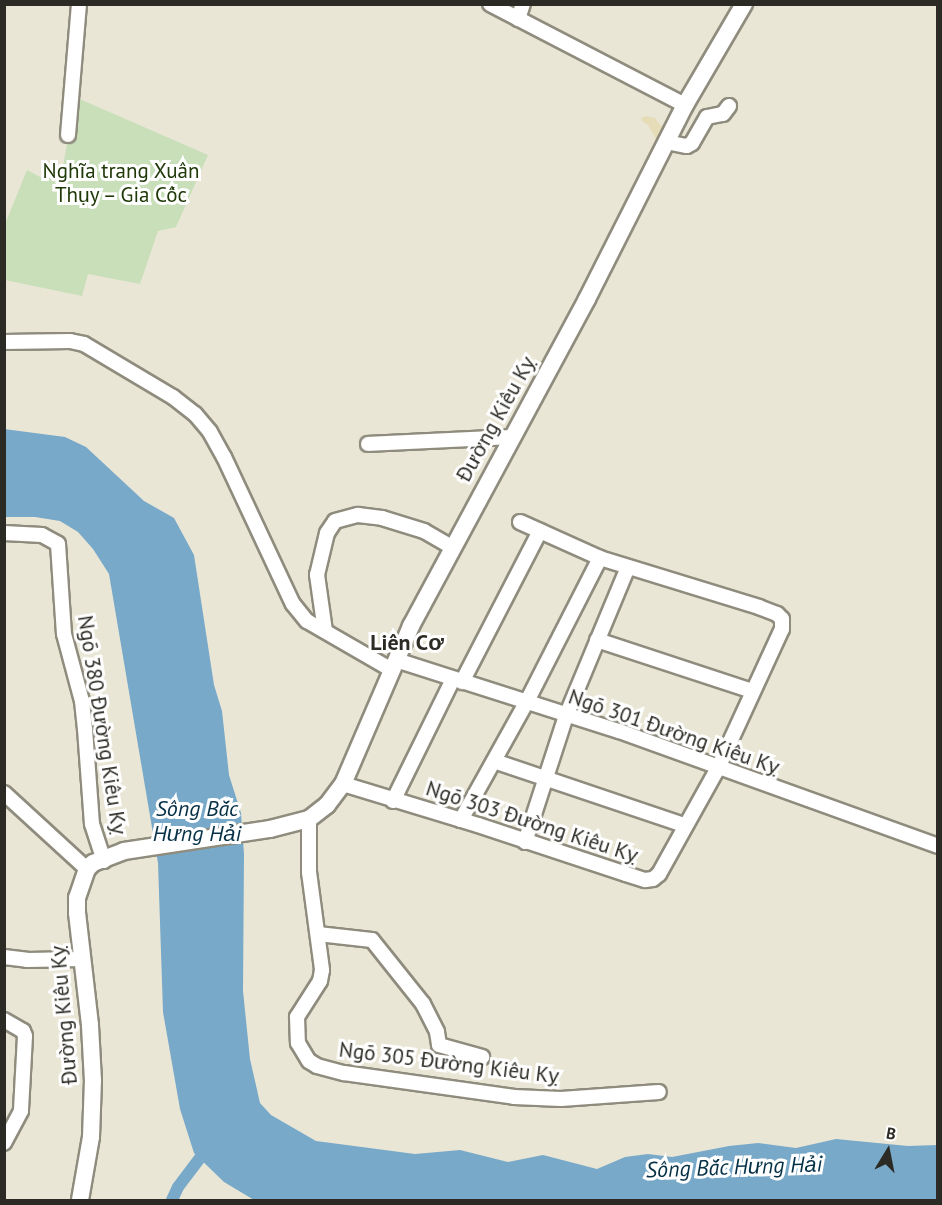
<!DOCTYPE html>
<meta charset="utf-8">
<style>
body{margin:0}
#map{position:relative;width:942px;height:1205px;overflow:hidden;background:#e9e6d6;font-family:"PT Sans",sans-serif}
div>[style]{position:absolute}
.green>*{inset:0;background:#c8dfb9}
.sand>*{inset:0;background:#e6dcb7}
.water>*{inset:0;background:#78a9c9}
.canal>*{height:12px;margin:-6px;padding:0 6px;transform-origin:6px;border-radius:6px;background:#78a9c9}
.roads{filter:drop-shadow(2px 0 #8f8c7e) drop-shadow(-2px 0 #8f8c7e) drop-shadow(0 2px #8f8c7e) drop-shadow(0 -2px #8f8c7e)}
.minor>*{height:14px;margin:-7px;padding:0 7px;transform-origin:7px;border-radius:7px;background:#fff}
.major>*{height:16px;margin:-8px;padding:0 8px;transform-origin:8px;border-radius:8px;background:#fff}
span{translate:-50% -50%;white-space:nowrap;text-align:center;line-height:1.15;-webkit-text-stroke:6px #fff;paint-order:stroke}
.park-label{font-size:21px;color:#203908}
.street-label{font-size:21px;color:#2b2a24}
.neighbourhood-label{font-size:22px;color:#2b2a24;font-weight:700}
.water-label{font-size:22px;color:#053046;font-style:italic}
.frame{position:absolute;inset:0;border:6px solid #2b2a24;pointer-events:none}
.north{position:absolute;left:858px;top:1121px;width:60px;height:60px;-webkit-text-stroke:4px #fff;paint-order:stroke;rotate:10deg;font-size:16px;font-weight:700;line-height:24px;text-align:center;color:#2b2a24}
.north::after{content:'';display:block;margin:auto;width:21px;height:27px;background:#2b2a24;clip-path:polygon(50% 0,100% 100%,50% 72%,0 100%)}
</style>
<div id="map">
<div class="green">
<i style="clip-path:polygon(75px 97px,208px 155px,176px 227px,158px 231px,140px 284px,88px 274px,82px 296px,5px 280px,5px 224px,27px 170px,42px 178px,61px 178px)"></i>
</div>
<div class="sand">
<i style="clip-path:polygon(646px 116px,655px 118px,661px 126px,671px 122px,658px 143px,648px 125px,642px 121px,641px 118px)"></i>
</div>
<div class="water">
<i style="clip-path:polygon(4px 429px,65px 437px,86px 447px,144px 501px,174px 518px,194px 555px,214px 685px,222px 711px,229px 775px,241px 813px,244px 854px,243px 991px,250px 1059px,260px 1103px,271px 1115px,316px 1141px,415px 1154px,460px 1150px,508px 1162px,543px 1155px,597px 1169px,625px 1157px,648px 1154px,672px 1157px,729px 1146px,758px 1143px,796px 1148px,836px 1139px,908px 1146px,937px 1145px,937px 1200px,254px 1200px,224px 1182px,194px 1153px,180px 1109px,163px 1012px,158px 863px,109px 574px,93px 549px,78px 532px,60px 521px,35px 517px,5px 517px)"></i>
</div>
<div class="canal">
<i style="left:172px;top:1200px;width:14px;rotate:-65deg"></i>
<i style="left:178px;top:1187px;width:51px;rotate:-52.9deg"></i>
</div>
<div class="roads">
<div class="minor">
<i style="left:490px;top:4px;width:220px;rotate:27.4deg"></i>
<i style="left:518px;top:19px;width:16px;rotate:-72deg"></i>
<i style="left:68px;top:135px;width:131px;rotate:-85.2deg"></i>
<i style="left:666px;top:142px;width:21px;rotate:11deg"></i>
<i style="left:687px;top:146px;width:6px;rotate:-31deg"></i>
<i style="left:692px;top:143px;width:30px;rotate:-60deg"></i>
<i style="left:707px;top:117px;width:16px;rotate:-11deg"></i>
<i style="left:723px;top:114px;width:10px;rotate:-53deg"></i>
<i style="left:4px;top:342px;width:66px;rotate:-0.9deg"></i>
<i style="left:70px;top:341px;width:14px;rotate:12deg"></i>
<i style="left:84px;top:344px;width:104px;rotate:30.8deg"></i>
<i style="left:173px;top:397px;width:28px;rotate:38deg"></i>
<i style="left:195px;top:414px;width:23px;rotate:50deg"></i>
<i style="left:210px;top:432px;width:29px;rotate:61deg"></i>
<i style="left:224px;top:457px;width:162px;rotate:64.9deg"></i>
<i style="left:293px;top:604px;width:22px;rotate:51deg"></i>
<i style="left:307px;top:621px;width:98px;rotate:30deg"></i>
<i style="left:368px;top:444px;width:143px;rotate:-2.8deg"></i>
<i style="left:520px;top:522px;width:88px;rotate:24.2deg"></i>
<i style="left:4px;top:533px;width:38px;rotate:3deg"></i>
<i style="left:42px;top:535px;width:18px;rotate:29deg"></i>
<i style="left:58px;top:544px;width:90px;rotate:86.2deg"></i>
<i style="left:64px;top:634px;width:69px;rotate:75deg"></i>
<i style="left:82px;top:701px;width:28px;rotate:84deg"></i>
<i style="left:85px;top:729px;width:95px;rotate:85.8deg"></i>
<i style="left:92px;top:824px;width:39px;rotate:72deg"></i>
<i style="left:325px;top:631px;width:57px;rotate:-98.1deg"></i>
<i style="left:317px;top:575px;width:43px;rotate:-76.6deg"></i>
<i style="left:327px;top:533px;width:14px;rotate:-56deg"></i>
<i style="left:335px;top:521px;width:24px;rotate:-15deg"></i>
<i style="left:358px;top:515px;width:24px;rotate:7deg"></i>
<i style="left:382px;top:518px;width:44px;rotate:17.2deg"></i>
<i style="left:424px;top:531px;width:32px;rotate:30deg"></i>
<i style="left:597px;top:640px;width:163px;rotate:18.2deg"></i>
<i style="left:396px;top:660px;width:234px;rotate:17.7deg"></i>
<i style="left:619px;top:731px;width:339px;rotate:19.8deg"></i>
<i style="left:462px;top:682px;width:170px;rotate:-62.7deg"></i>
<i style="left:494px;top:761px;width:200px;rotate:18.6deg"></i>
<i style="left:343px;top:784px;width:141px;rotate:16.9deg"></i>
<i style="left:478px;top:825px;width:156px;rotate:18.3deg"></i>
<i style="left:626px;top:874px;width:20px;rotate:18deg"></i>
<i style="left:645px;top:880px;width:8px;rotate:-7deg"></i>
<i style="left:653px;top:879px;width:8px;rotate:-40deg"></i>
<i style="left:659px;top:874px;width:121px;rotate:-60.9deg"></i>
<i style="left:718px;top:768px;width:153px;rotate:-65.3deg"></i>
<i style="left:782px;top:629px;width:10px;rotate:-90deg"></i>
<i style="left:782px;top:619px;width:7px;rotate:-135deg"></i>
<i style="left:777px;top:614px;width:19px;rotate:-159deg"></i>
<i style="left:759px;top:607px;width:166px;rotate:-162.9deg"></i>
<i style="left:600px;top:558px;width:163px;rotate:117deg"></i>
<i style="left:526px;top:703px;width:134px;rotate:119.1deg"></i>
<i style="left:4px;top:793px;width:113px;rotate:42.5deg"></i>
<i style="left:393px;top:801px;width:136px;rotate:-63.8deg"></i>
<i style="left:309px;top:819px;width:53px;rotate:90deg"></i>
<i style="left:309px;top:872px;width:99px;rotate:82.4deg"></i>
<i style="left:322px;top:970px;width:11px;rotate:100deg"></i>
<i style="left:320px;top:981px;width:43px;rotate:122.6deg"></i>
<i style="left:297px;top:1017px;width:26px;rotate:88deg"></i>
<i style="left:298px;top:1043px;width:21px;rotate:59deg"></i>
<i style="left:309px;top:1061px;width:9px;rotate:32deg"></i>
<i style="left:317px;top:1066px;width:28px;rotate:15deg"></i>
<i style="left:344px;top:1073px;width:172px;rotate:8deg"></i>
<i style="left:514px;top:1097px;width:47px;rotate:2.4deg"></i>
<i style="left:561px;top:1099px;width:98px;rotate:-4.1deg"></i>
<i style="left:525px;top:842px;width:133px;rotate:-72deg"></i>
<i style="left:566px;top:716px;width:161px;rotate:-67.4deg"></i>
<i style="left:318px;top:934px;width:54px;rotate:6.3deg"></i>
<i style="left:372px;top:940px;width:82px;rotate:51.4deg"></i>
<i style="left:423px;top:1004px;width:31px;rotate:63deg"></i>
<i style="left:437px;top:1032px;width:13px;rotate:81deg"></i>
<i style="left:439px;top:1045px;width:45px;rotate:15.6deg"></i>
<i style="left:4px;top:957px;width:23px;rotate:7deg"></i>
<i style="left:27px;top:960px;width:56px;rotate:-1deg"></i>
<i style="left:4px;top:1020px;width:22px;rotate:30deg"></i>
<i style="left:23px;top:1031px;width:5px;rotate:68deg"></i>
<i style="left:25px;top:1036px;width:75px;rotate:93.1deg"></i>
<i style="left:21px;top:1111px;width:36px;rotate:118deg"></i>
</div>
<div class="major">
<i style="left:80px;top:1200px;width:64px;rotate:-80.1deg"></i>
<i style="left:91px;top:1137px;width:56px;rotate:-88deg"></i>
<i style="left:93px;top:1081px;width:56px;rotate:-93.1deg"></i>
<i style="left:90px;top:1025px;width:113px;rotate:-96.6deg"></i>
<i style="left:77px;top:913px;width:15px;rotate:-90deg"></i>
<i style="left:77px;top:898px;width:31px;rotate:-71deg"></i>
<i style="left:87px;top:869px;width:8px;rotate:-45deg"></i>
<i style="left:93px;top:863px;width:33px;rotate:-21deg"></i>
<i style="left:124px;top:851px;width:148px;rotate:-8.6deg"></i>
<i style="left:270px;top:829px;width:40px;rotate:-14.4deg"></i>
<i style="left:309px;top:819px;width:23px;rotate:-38deg"></i>
<i style="left:327px;top:805px;width:26px;rotate:-53deg"></i>
<i style="left:343px;top:784px;width:172px;rotate:-66.7deg"></i>
<i style="left:411px;top:626px;width:371px;rotate:-61.7deg"></i>
<i style="left:587px;top:299px;width:217px;rotate:-63.2deg"></i>
<i style="left:685px;top:105px;width:117px;rotate:-59.7deg"></i>
</div>
</div>
<div class="park-label">
<span style="left:121px;top:183px">Nghĩa trang Xuân<br>Thụy – Gia Cốc</span>
</div>
<div class="street-label">
<span style="left:496px;top:419px;rotate:-61deg">Đường Kiêu Kỵ</span>
<span style="left:102px;top:725px;rotate:81deg">Ngõ 380 Đường Kiêu Kỵ</span>
<span style="left:674px;top:732px;rotate:19deg">Ngõ 301 Đường Kiêu Kỵ</span>
<span style="left:532px;top:822px;rotate:18deg">Ngõ 303 Đường Kiêu Kỵ</span>
<span style="left:64px;top:1015px;rotate:-95deg">Đường Kiêu Kỵ</span>
<span style="left:449px;top:1063px;rotate:7deg">Ngõ 305 Đường Kiêu Kỵ</span>
</div>
<div class="neighbourhood-label">
<span style="left:407px;top:643px">Liên Cơ</span>
</div>
<div class="water-label">
<span style="left:197px;top:821px">Sông Bắc<br>Hưng Hải</span>
<span style="left:734px;top:1167px;rotate:-2deg">Sông Bắc Hưng Hải</span>
</div>
<div class="frame"></div>
<div class="north">B</div>
</div>
